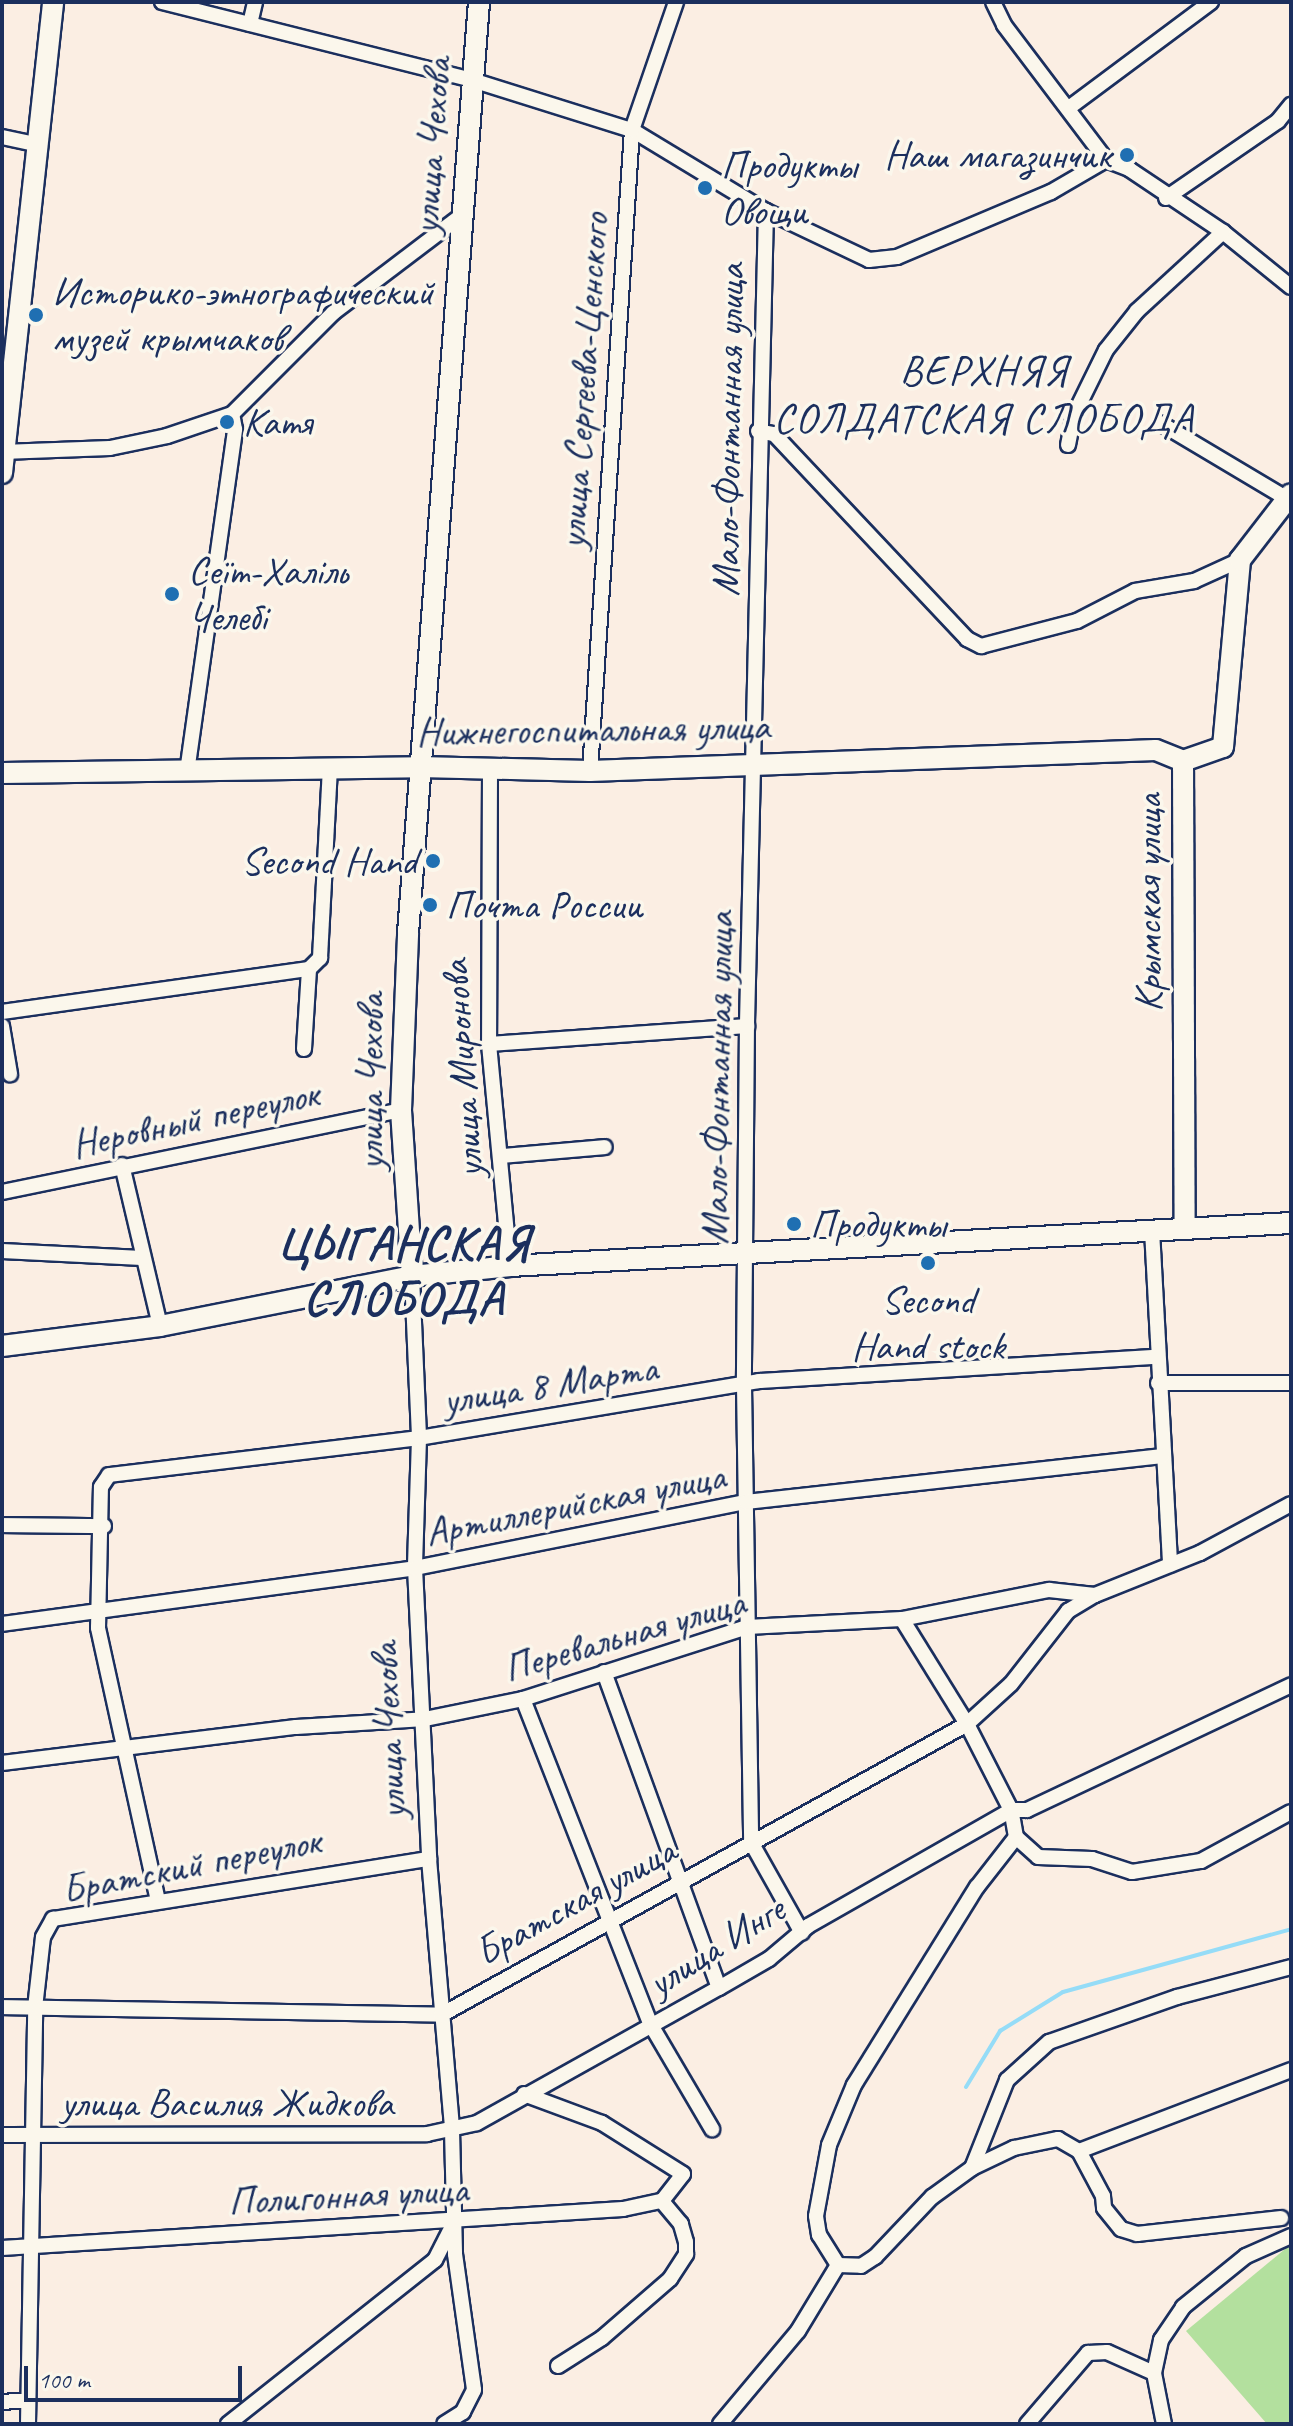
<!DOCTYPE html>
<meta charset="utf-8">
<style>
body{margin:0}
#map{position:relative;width:1293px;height:2426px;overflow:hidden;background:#fbeee3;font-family:Caveat,sans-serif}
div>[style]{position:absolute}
.green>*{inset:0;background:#b3e09e}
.stream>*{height:4px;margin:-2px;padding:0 2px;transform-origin:2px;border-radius:2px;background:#95dcf7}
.roads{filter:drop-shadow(2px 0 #1b2f5e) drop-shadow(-2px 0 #1b2f5e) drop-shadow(0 2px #1b2f5e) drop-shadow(0 -2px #1b2f5e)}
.street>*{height:14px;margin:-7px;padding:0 7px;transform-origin:7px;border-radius:7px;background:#fbf7ec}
.secondary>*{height:20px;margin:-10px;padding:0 10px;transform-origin:10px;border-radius:10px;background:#fbf7ec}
.dots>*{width:22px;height:22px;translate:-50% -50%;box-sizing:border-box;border:4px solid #fbf7ec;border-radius:50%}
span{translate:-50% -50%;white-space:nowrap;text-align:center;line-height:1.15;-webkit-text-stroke:7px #fbf7ec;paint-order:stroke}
.street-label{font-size:40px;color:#1b2f5e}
.poi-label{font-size:40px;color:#1b2f5e}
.right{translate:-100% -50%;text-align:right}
.left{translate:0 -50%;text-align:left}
.neighbourhood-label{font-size:42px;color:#1b2f5e;letter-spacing:2px}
.district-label{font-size:48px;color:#1b2f5e;font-weight:700;letter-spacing:2px}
.frame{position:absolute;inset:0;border:4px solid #1b2f5e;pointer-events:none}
.scale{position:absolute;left:24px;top:2366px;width:218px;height:36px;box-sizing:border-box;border:4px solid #1b2f5e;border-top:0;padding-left:10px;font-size:24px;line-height:28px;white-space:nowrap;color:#1b2f5e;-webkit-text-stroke:6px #fbf7ec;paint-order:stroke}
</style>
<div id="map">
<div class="green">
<i style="clip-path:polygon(1291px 2244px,1291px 2424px,1267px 2424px,1186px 2331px)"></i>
</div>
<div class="stream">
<i style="left:966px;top:2087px;width:66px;rotate:-58.7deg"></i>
<i style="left:1000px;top:2031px;width:74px;rotate:-31.8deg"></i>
<i style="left:1063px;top:1992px;width:237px;rotate:-15.4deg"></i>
</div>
<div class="roads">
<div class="street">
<i style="left:162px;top:2px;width:320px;rotate:14.1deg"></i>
<i style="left:472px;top:80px;width:168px;rotate:17.4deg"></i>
<i style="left:632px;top:130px;width:157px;rotate:31.2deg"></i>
<i style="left:766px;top:211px;width:114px;rotate:25.4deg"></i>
<i style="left:869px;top:260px;width:28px;rotate:-6deg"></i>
<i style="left:897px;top:257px;width:167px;rotate:-22.9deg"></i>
<i style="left:1051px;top:192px;width:64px;rotate:-30.2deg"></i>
<i style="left:993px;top:2px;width:25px;rotate:64deg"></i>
<i style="left:1004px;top:25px;width:169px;rotate:52.9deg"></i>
<i style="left:250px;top:24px;width:23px;rotate:-77deg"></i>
<i style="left:1070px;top:107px;width:176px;rotate:-36.7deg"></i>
<i style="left:2px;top:137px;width:38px;rotate:12deg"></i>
<i style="left:1106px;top:160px;width:25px;rotate:21deg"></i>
<i style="left:1129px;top:169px;width:113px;rotate:33.8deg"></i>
<i style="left:1223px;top:232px;width:87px;rotate:39deg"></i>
<i style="left:1166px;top:198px;width:136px;rotate:-34.5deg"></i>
<i style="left:1278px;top:121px;width:21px;rotate:-51deg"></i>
<i style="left:766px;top:211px;width:812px;rotate:91.34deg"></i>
<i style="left:747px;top:1023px;width:363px;rotate:90.5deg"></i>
<i style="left:744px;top:1386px;width:456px;rotate:89.1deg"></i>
<i style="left:751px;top:1842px;width:104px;rotate:60.7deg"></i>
<i style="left:1160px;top:423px;width:147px;rotate:30.8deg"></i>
<i style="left:758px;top:431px;width:16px;rotate:11deg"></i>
<i style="left:774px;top:434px;width:282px;rotate:46.7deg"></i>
<i style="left:967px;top:639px;width:16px;rotate:27deg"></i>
<i style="left:981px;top:646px;width:99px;rotate:-14.6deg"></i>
<i style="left:1077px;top:621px;width:65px;rotate:-27.3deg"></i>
<i style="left:1135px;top:591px;width:60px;rotate:-9.6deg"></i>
<i style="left:1194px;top:581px;width:51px;rotate:-24.5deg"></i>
<i style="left:1068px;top:445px;width:31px;rotate:-79deg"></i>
<i style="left:1074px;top:415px;width:72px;rotate:-63.8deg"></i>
<i style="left:1106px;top:350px;width:50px;rotate:-51.5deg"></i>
<i style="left:1137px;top:311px;width:117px;rotate:-42.6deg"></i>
<i style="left:2px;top:452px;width:108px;rotate:-2.1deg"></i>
<i style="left:110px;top:448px;width:58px;rotate:-11.9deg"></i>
<i style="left:167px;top:436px;width:69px;rotate:-18.7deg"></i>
<i style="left:232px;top:414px;width:143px;rotate:-45deg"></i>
<i style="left:333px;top:313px;width:162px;rotate:-37.2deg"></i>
<i style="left:490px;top:771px;width:273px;rotate:90.2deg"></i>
<i style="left:489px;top:1044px;width:223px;rotate:84.6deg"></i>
<i style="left:590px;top:771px;width:642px;rotate:-86.25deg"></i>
<i style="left:632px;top:130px;width:135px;rotate:-71deg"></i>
<i style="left:187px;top:772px;width:346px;rotate:-82deg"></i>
<i style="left:235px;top:429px;width:15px;rotate:-101deg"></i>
<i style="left:2px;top:1012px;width:310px;rotate:-8deg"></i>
<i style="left:2px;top:1026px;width:49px;rotate:80.5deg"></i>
<i style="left:489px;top:1044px;width:259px;rotate:-4deg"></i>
<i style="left:304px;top:1049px;width:80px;rotate:-86.4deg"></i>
<i style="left:309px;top:969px;width:16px;rotate:-45deg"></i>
<i style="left:320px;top:958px;width:190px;rotate:-87deg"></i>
<i style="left:502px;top:1156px;width:103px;rotate:-5deg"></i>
<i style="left:122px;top:1165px;width:165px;rotate:76.7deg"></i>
<i style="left:2px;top:1192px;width:407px;rotate:-11.6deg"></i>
<i style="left:1152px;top:1230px;width:335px;rotate:86.9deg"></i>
<i style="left:2px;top:1251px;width:140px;rotate:2.9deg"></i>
<i style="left:412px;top:1276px;width:162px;rotate:87.5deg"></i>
<i style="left:419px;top:1438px;width:130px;rotate:91.8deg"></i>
<i style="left:415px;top:1568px;width:291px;rotate:87.2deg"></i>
<i style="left:429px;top:1859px;width:272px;rotate:85.1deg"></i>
<i style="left:452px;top:2130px;width:124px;rotate:88.6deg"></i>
<i style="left:455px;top:2254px;width:137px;rotate:82deg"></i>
<i style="left:474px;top:2390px;width:25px;rotate:117deg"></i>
<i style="left:463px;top:2412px;width:22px;rotate:148deg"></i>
<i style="left:1158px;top:1383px;width:133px"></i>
<i style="left:2px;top:1525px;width:102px;rotate:0.6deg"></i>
<i style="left:2px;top:1624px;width:417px;rotate:-7.7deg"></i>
<i style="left:415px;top:1568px;width:338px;rotate:-11.3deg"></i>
<i style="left:746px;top:1502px;width:419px;rotate:-6.3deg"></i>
<i style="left:604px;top:1672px;width:336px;rotate:70deg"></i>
<i style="left:523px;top:1699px;width:350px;rotate:68.6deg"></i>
<i style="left:651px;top:2025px;width:121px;rotate:59.6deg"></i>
<i style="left:2px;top:1763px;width:296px;rotate:-7deg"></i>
<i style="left:296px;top:1727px;width:129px;rotate:-3.5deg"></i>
<i style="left:425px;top:1719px;width:100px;rotate:-11.5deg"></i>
<i style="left:523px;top:1699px;width:235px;rotate:-17.8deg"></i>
<i style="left:747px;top:1627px;width:155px;rotate:-3deg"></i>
<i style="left:902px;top:1619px;width:150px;rotate:-11.2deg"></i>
<i style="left:1049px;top:1590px;width:46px;rotate:6.2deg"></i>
<i style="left:1095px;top:1595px;width:113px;rotate:-21.8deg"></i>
<i style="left:1200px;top:1553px;width:103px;rotate:-28.3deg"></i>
<i style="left:1016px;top:1837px;width:30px;rotate:42deg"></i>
<i style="left:1038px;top:1857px;width:54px;rotate:2.1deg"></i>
<i style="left:1092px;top:1859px;width:42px;rotate:18deg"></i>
<i style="left:1132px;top:1872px;width:70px;rotate:-9.1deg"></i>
<i style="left:1201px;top:1861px;width:102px;rotate:-28.6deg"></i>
<i style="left:158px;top:1901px;width:280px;rotate:-102.4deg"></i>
<i style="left:98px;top:1628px;width:141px;rotate:-88.8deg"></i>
<i style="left:101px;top:1487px;width:14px;rotate:-56deg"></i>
<i style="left:109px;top:1475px;width:312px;rotate:-6.8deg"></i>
<i style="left:419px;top:1438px;width:345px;rotate:-9.5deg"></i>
<i style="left:759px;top:1381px;width:399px;rotate:-3.5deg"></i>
<i style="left:2px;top:2007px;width:439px;rotate:1deg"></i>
<i style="left:441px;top:2015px;width:601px;rotate:-28.95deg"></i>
<i style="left:967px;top:1724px;width:59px;rotate:-42.3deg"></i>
<i style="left:1011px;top:1684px;width:93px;rotate:-52deg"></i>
<i style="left:1068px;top:1611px;width:31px;rotate:-31deg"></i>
<i style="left:2px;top:2135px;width:425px;rotate:-0.1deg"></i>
<i style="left:427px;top:2134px;width:51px;rotate:-12.4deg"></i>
<i style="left:477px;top:2123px;width:277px;rotate:-29.2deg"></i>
<i style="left:719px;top:1988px;width:58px;rotate:-30.1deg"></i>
<i style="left:769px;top:1959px;width:51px;rotate:-40.2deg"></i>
<i style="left:808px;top:1926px;width:234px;rotate:-29.7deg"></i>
<i style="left:1011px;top:1810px;width:16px"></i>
<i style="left:1027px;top:1810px;width:292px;rotate:-25.3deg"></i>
<i style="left:1079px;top:2151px;width:227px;rotate:-20.9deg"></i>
<i style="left:972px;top:2168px;width:47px;rotate:-25.5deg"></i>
<i style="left:1014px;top:2148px;width:45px;rotate:-11.6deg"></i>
<i style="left:1058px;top:2139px;width:24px;rotate:30deg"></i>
<i style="left:1079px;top:2151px;width:51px;rotate:61.9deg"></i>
<i style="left:1103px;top:2196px;width:12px;rotate:85deg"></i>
<i style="left:1104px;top:2208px;width:27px;rotate:51deg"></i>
<i style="left:1121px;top:2229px;width:17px;rotate:17deg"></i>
<i style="left:1137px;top:2234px;width:145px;rotate:-6.3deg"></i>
<i style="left:2px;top:2248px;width:622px;rotate:-3.59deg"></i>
<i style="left:623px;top:2209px;width:40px;rotate:-12deg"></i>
<i style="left:662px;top:2201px;width:34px;rotate:-52deg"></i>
<i style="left:683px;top:2174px;width:96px;rotate:-147.8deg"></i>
<i style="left:602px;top:2123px;width:83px;rotate:-159.6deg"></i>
<i style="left:838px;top:2265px;width:36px;rotate:-122deg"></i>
<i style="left:819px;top:2235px;width:19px;rotate:-99deg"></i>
<i style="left:816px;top:2216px;width:72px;rotate:-79.6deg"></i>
<i style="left:829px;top:2145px;width:65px;rotate:-67.4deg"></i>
<i style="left:854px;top:2085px;width:233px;rotate:-58.2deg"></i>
<i style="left:977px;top:1887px;width:63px;rotate:-52deg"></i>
<i style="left:1016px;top:1837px;width:27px;rotate:-100deg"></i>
<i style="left:1011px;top:1810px;width:97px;rotate:-117.1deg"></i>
<i style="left:967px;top:1724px;width:123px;rotate:-121.8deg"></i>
<i style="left:558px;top:2366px;width:52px;rotate:-32.5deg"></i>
<i style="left:602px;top:2338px;width:90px;rotate:-40.9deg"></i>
<i style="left:670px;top:2279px;width:30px;rotate:-57deg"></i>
<i style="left:686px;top:2254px;width:12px;rotate:-90deg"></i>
<i style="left:686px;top:2242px;width:19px;rotate:-106deg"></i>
<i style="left:681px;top:2224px;width:30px;rotate:-130deg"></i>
<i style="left:2px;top:2402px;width:26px;rotate:-4deg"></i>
<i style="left:28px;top:2424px;width:416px;rotate:-89deg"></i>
<i style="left:35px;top:2008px;width:71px;rotate:-83.6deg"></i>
<i style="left:43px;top:1937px;width:21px;rotate:-61deg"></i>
<i style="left:53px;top:1919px;width:381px;rotate:-9.1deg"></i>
<i style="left:228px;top:2424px;width:264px;rotate:-38.4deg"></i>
<i style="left:435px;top:2260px;width:39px;rotate:-63deg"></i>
<i style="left:720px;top:2424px;width:121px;rotate:-50deg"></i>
<i style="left:798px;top:2331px;width:77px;rotate:-58.8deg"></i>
<i style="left:838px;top:2265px;width:23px;rotate:2deg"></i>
<i style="left:861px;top:2266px;width:17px;rotate:-33deg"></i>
<i style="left:875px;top:2257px;width:83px;rotate:-46.5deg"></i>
<i style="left:932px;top:2197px;width:49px;rotate:-35.9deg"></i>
<i style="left:972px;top:2168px;width:95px;rotate:-68.3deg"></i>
<i style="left:1007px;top:2080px;width:57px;rotate:-42.1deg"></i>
<i style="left:1049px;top:2042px;width:136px;rotate:-19.4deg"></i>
<i style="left:1177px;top:1997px;width:118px;rotate:-14.7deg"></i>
<i style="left:1027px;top:2424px;width:94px;rotate:-49.3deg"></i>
<i style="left:1088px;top:2353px;width:19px;rotate:-3deg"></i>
<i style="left:1107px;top:2352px;width:51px;rotate:24.1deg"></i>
<i style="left:1164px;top:2424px;width:52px;rotate:-101.1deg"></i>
<i style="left:1154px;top:2373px;width:34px;rotate:-78deg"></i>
<i style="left:1161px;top:2340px;width:40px;rotate:-56deg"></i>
<i style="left:1183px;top:2307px;width:81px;rotate:-39deg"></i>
<i style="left:1246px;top:2256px;width:49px;rotate:-24deg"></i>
</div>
<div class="secondary">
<i style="left:2px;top:473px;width:474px;rotate:-83.8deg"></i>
<i style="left:1183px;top:761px;width:466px;rotate:89.8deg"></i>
<i style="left:1183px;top:761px;width:42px;rotate:-19.3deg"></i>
<i style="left:1223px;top:747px;width:188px;rotate:-84.8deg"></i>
<i style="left:1240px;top:560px;width:83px;rotate:-52.3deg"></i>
<i style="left:2px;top:773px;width:417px;rotate:-0.8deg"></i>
<i style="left:419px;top:767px;width:171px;rotate:1.3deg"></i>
<i style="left:590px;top:771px;width:566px;rotate:-2.12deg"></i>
<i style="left:1156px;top:750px;width:29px;rotate:22deg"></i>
<i style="left:412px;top:1276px;width:166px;rotate:-93.8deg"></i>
<i style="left:401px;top:1110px;width:177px;rotate:-87.7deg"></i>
<i style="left:408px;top:933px;width:934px;rotate:-85.64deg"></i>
<i style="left:2px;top:1346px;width:159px;rotate:-7.2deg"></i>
<i style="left:160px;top:1326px;width:257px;rotate:-11.2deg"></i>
<i style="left:412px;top:1276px;width:99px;rotate:-5.8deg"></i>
<i style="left:510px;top:1266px;width:782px;rotate:-3.15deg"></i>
</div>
</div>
<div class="dots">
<i style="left:1127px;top:155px;background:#1f6fb2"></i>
<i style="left:705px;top:188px;background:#1f6fb2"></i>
<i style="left:36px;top:315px;background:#1f6fb2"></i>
<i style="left:227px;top:422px;background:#1f6fb2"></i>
<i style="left:172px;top:594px;background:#1f6fb2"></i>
<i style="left:433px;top:861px;background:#1f6fb2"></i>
<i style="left:430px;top:905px;background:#1f6fb2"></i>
<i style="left:794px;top:1224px;background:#1f6fb2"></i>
<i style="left:928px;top:1263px;background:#1f6fb2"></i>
</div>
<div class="street-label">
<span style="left:431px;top:146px;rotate:-86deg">улица Чехова</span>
<span style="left:583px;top:381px;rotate:-86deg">улица Сергеева-Ценского</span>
<span style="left:728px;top:430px;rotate:-89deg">Мало-Фонтанная улица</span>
<span style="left:593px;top:729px;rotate:-1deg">Нижнегоспитальная улица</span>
<span style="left:1148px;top:903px;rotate:-90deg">Крымская улица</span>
<span style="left:462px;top:1069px;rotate:-94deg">улица Миронова</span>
<span style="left:717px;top:1078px;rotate:-89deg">Мало-Фонтанная улица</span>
<span style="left:370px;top:1082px;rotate:-90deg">улица Чехова</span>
<span style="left:195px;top:1119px;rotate:-12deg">Неровный переулок</span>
<span style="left:550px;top:1384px;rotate:-9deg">улица 8 Марта</span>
<span style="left:575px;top:1504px;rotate:-11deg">Артиллерийская улица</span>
<span style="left:624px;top:1635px;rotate:-16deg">Перевальная улица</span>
<span style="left:388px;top:1731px;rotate:-93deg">улица Чехова</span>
<span style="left:191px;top:1865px;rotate:-11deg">Братский переулок</span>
<span style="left:575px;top:1901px;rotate:-29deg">Братская улица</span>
<span style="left:716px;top:1946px;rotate:-32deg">улица Инге</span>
<span style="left:227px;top:2103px">улица Василия Жидкова</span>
<span style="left:348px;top:2195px;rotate:-3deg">Полигонная улица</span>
</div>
<div class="poi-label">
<span class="right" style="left:1111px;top:155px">Наш магазинчик</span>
<span class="left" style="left:721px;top:188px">Продукты<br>Овощи</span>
<span class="left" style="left:52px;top:315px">Историко-этнографический<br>музей крымчаков</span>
<span class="left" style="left:243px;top:422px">Катя</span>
<span class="left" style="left:188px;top:594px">Сеїт-Халіль<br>Челебі</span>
<span class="right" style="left:417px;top:861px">Second Hand</span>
<span class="left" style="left:446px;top:905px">Почта России</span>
<span class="left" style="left:810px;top:1224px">Продукты</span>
<span style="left:928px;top:1323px">Second<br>Hand stock</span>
</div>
<div class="neighbourhood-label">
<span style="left:984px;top:395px">ВЕРХНЯЯ<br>СОЛДАТСКАЯ СЛОБОДА</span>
</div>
<div class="district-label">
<span style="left:404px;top:1271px">ЦЫГАНСКАЯ<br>СЛОБОДА</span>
</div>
<div class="frame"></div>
<div class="scale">100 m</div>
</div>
